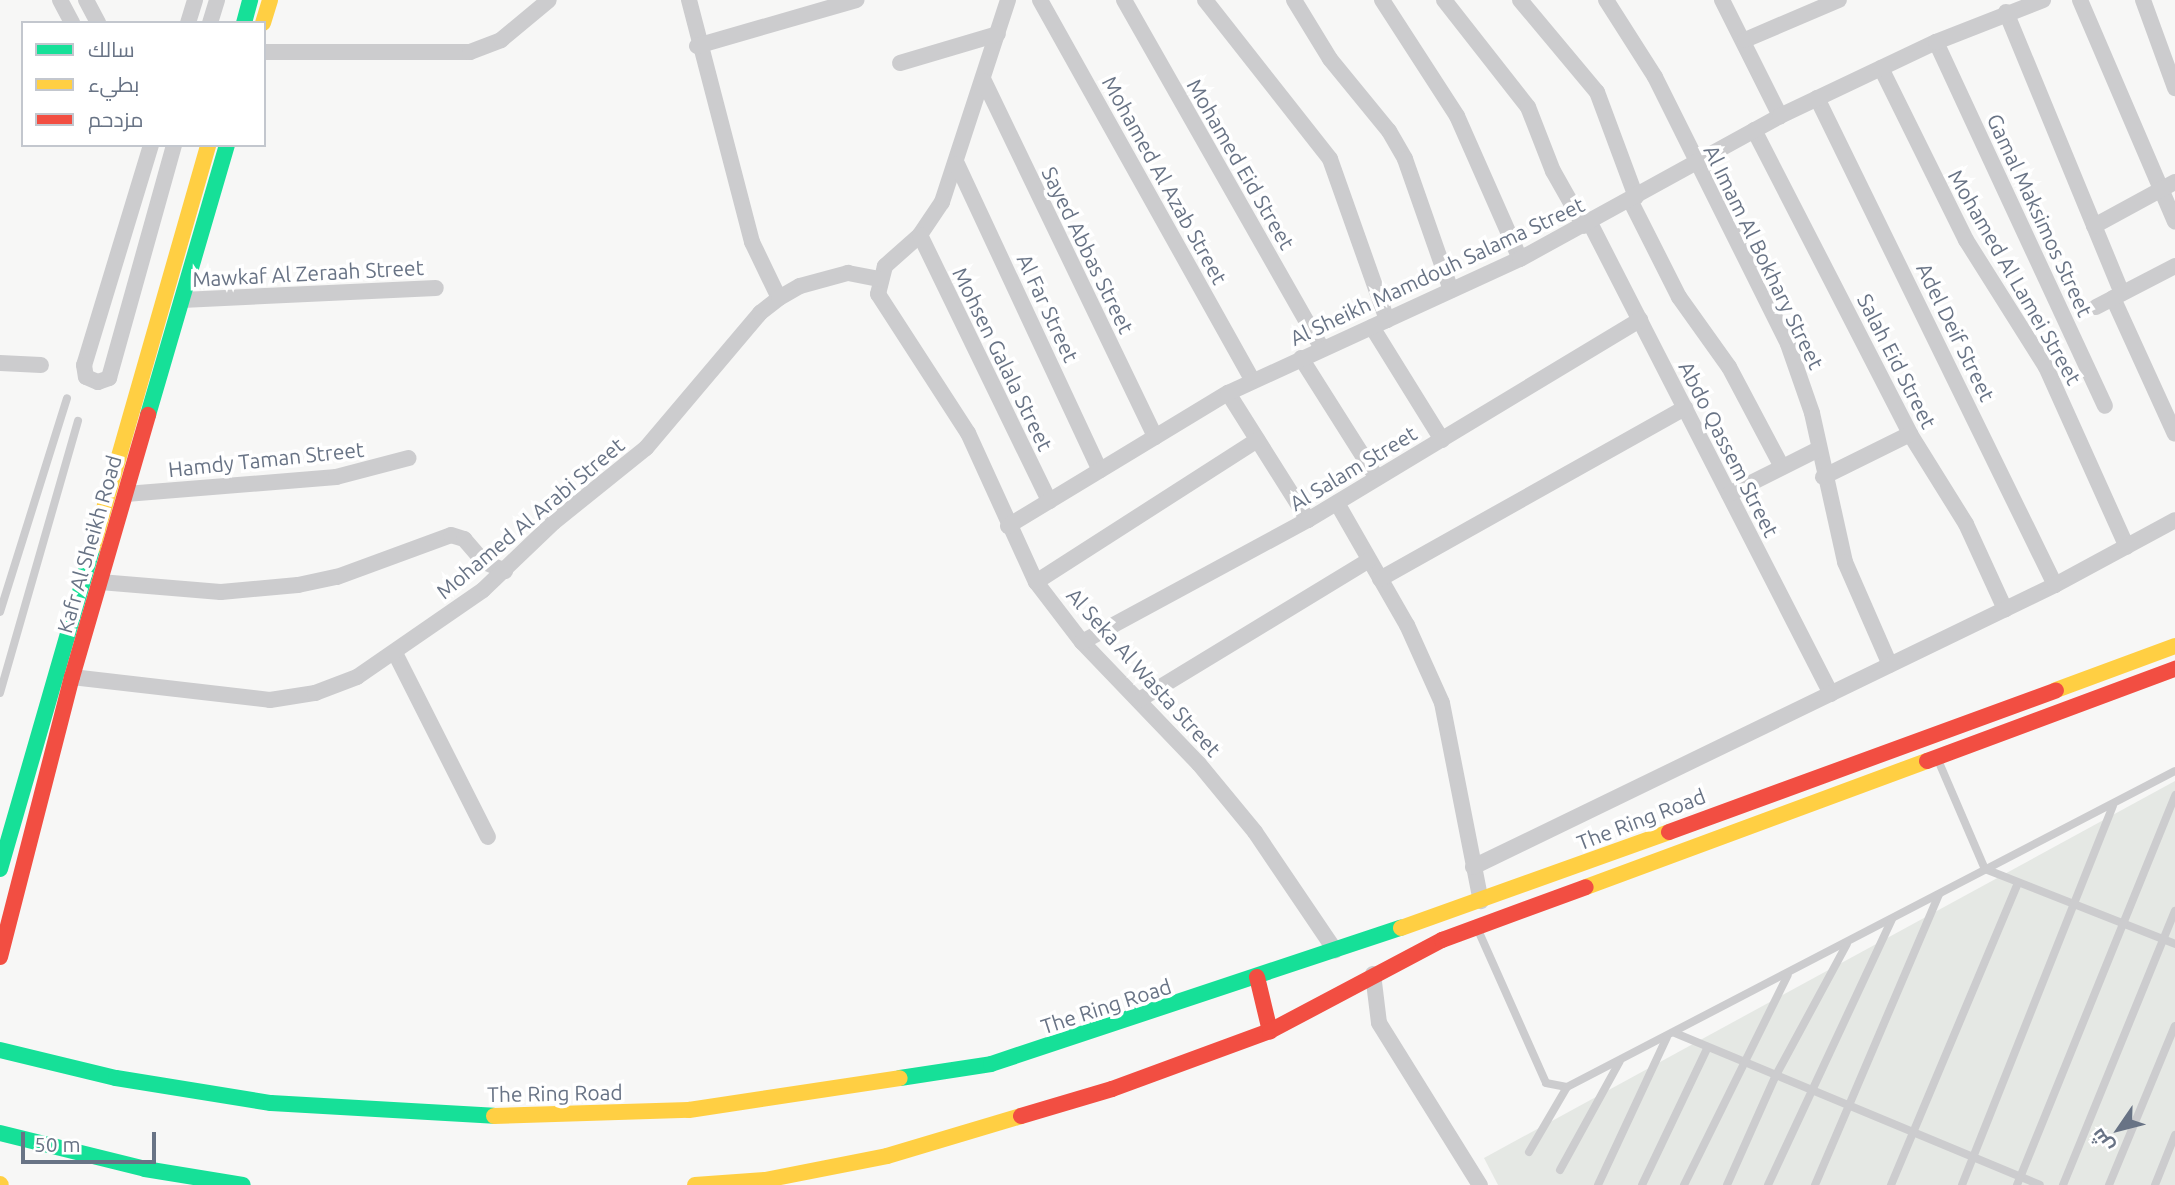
<!DOCTYPE html>
<meta charset="utf-8">
<style>
body{margin:0}
#map{position:relative;width:2175px;height:1185px;overflow:hidden;background:#f7f7f6;font-family:Ubuntu,Cairo,sans-serif}
div>[style]{position:absolute}
.green>*{inset:0;background:#e5e8e4}
.lane>*{height:8px;margin:-4px;padding:0 4px;transform-origin:4px;border-radius:4px;background:#ccccce}
.street>*{height:16px;margin:-8px;padding:0 8px;transform-origin:8px;border-radius:8px;background:#ccccce}
.fast>*{height:16px;margin:-8px;padding:0 8px;transform-origin:8px;border-radius:8px;background:#16e098}
.slow>*{height:16px;margin:-8px;padding:0 8px;transform-origin:8px;border-radius:8px;background:#ffcf43}
.jam>*{height:16px;margin:-8px;padding:0 8px;transform-origin:8px;border-radius:8px;background:#f24e42}
span{translate:-50% -50%;white-space:nowrap;text-align:center;line-height:1.15;-webkit-text-stroke:7px #fff;paint-order:stroke}
.street-label{font-size:21px;color:#687385}
.legend{position:absolute;left:21px;top:21px;width:245px;height:126px;box-sizing:border-box;background:#fff;border:2px solid #c3c7ce;margin:0;padding:9px 12px;list-style:none;font-size:21px;color:#687385}
.legend li{display:flex;align-items:center;gap:14px;height:35px}
.legend b{width:35px;border:2px solid #c3c7ce}
.north{position:absolute;left:2084px;top:1094px;width:70px;height:70px;-webkit-text-stroke:5px #fff;paint-order:stroke;rotate:235deg;font-size:19px;font-weight:700;line-height:28px;text-align:center;color:#687385}
.north::after{content:'';display:block;margin:auto;width:24px;height:32px;background:#687385;clip-path:polygon(50% 0,100% 100%,50% 72%,0 100%)}
.scale{position:absolute;left:21px;top:1132px;width:135px;height:32px;box-sizing:border-box;border:4px solid #687385;border-top:0;padding-left:9px;font-size:21px;line-height:24px;white-space:nowrap;color:#687385;-webkit-text-stroke:5px #fff;paint-order:stroke}
</style>
<div id="map">
<div class="green">
<i style="clip-path:polygon(2175px 781px,2175px 1185px,1498px 1185px,1484px 1158px)"></i>
</div>
<div class="lane">
<i style="left:0;top:612px;width:224px;rotate:-72.6deg"></i>
<i style="left:0;top:693px;width:283px;rotate:-74deg"></i>
<i style="left:1938px;top:760px;width:119px;rotate:66.7deg"></i>
<i style="left:1985px;top:869px;width:204px;rotate:21.5deg"></i>
<i style="left:1478px;top:930px;width:167px;rotate:66deg"></i>
<i style="left:1546px;top:1083px;width:21px;rotate:11deg"></i>
<i style="left:1675px;top:1033px;width:395px;rotate:22.6deg"></i>
<i style="left:1529px;top:1152px;width:75px;rotate:-59.7deg"></i>
<i style="left:1567px;top:1087px;width:685px;rotate:-27.46deg"></i>
<i style="left:1560px;top:1170px;width:124px;rotate:-61.2deg"></i>
<i style="left:1598px;top:1185px;width:163px;rotate:-65deg"></i>
<i style="left:1642px;top:1185px;width:151px;rotate:-64.5deg"></i>
<i style="left:1684px;top:1185px;width:234px;rotate:-63.7deg"></i>
<i style="left:1727px;top:1185px;width:118px;rotate:-66deg"></i>
<i style="left:1775px;top:1077px;width:151px;rotate:-61.6deg"></i>
<i style="left:1768px;top:1185px;width:293px;rotate:-65deg"></i>
<i style="left:1815px;top:1185px;width:316px;rotate:-66.9deg"></i>
<i style="left:1891px;top:1185px;width:328px;rotate:-67.2deg"></i>
<i style="left:1962px;top:1185px;width:408px;rotate:-68.3deg"></i>
<i style="left:2017px;top:1185px;width:421px;rotate:-67.9deg"></i>
<i style="left:2063px;top:1185px;width:296px;rotate:-67.8deg"></i>
<i style="left:2109px;top:1185px;width:172px;rotate:-67.5deg"></i>
<i style="left:2155px;top:1185px;width:54px;rotate:-68.2deg"></i>
</div>
<div class="street">
<i style="left:60px;top:0;width:26px;rotate:62deg"></i>
<i style="left:86px;top:0;width:26px;rotate:62deg"></i>
<i style="left:689px;top:0;width:250px;rotate:75.4deg"></i>
<i style="left:752px;top:242px;width:62px;rotate:64.3deg"></i>
<i style="left:1008px;top:0;width:213px;rotate:108.1deg"></i>
<i style="left:942px;top:202px;width:40px;rotate:124deg"></i>
<i style="left:920px;top:235px;width:47px;rotate:138.5deg"></i>
<i style="left:885px;top:266px;width:29px;rotate:104deg"></i>
<i style="left:878px;top:294px;width:166px;rotate:57.1deg"></i>
<i style="left:968px;top:433px;width:164px;rotate:65.5deg"></i>
<i style="left:1036px;top:582px;width:76px;rotate:52.5deg"></i>
<i style="left:1082px;top:642px;width:169px;rotate:46.2deg"></i>
<i style="left:1199px;top:764px;width:88px;rotate:50.5deg"></i>
<i style="left:1255px;top:832px;width:143px;rotate:55.9deg"></i>
<i style="left:1040px;top:0;width:436px;rotate:60.8deg"></i>
<i style="left:1124px;top:0;width:401px;rotate:60.4deg"></i>
<i style="left:1205px;top:0;width:202px;rotate:51.8deg"></i>
<i style="left:1330px;top:159px;width:171px;rotate:70.5deg"></i>
<i style="left:1294px;top:0;width:69px;rotate:58.6deg"></i>
<i style="left:1330px;top:59px;width:93px;rotate:50.7deg"></i>
<i style="left:1389px;top:131px;width:32px;rotate:60deg"></i>
<i style="left:1405px;top:159px;width:139px;rotate:70.7deg"></i>
<i style="left:1382px;top:0;width:138px;rotate:57.1deg"></i>
<i style="left:1457px;top:116px;width:156px;rotate:66.2deg"></i>
<i style="left:1444px;top:0;width:136px;rotate:51.9deg"></i>
<i style="left:1528px;top:107px;width:69px;rotate:68.7deg"></i>
<i style="left:1553px;top:171px;width:63px;rotate:60.6deg"></i>
<i style="left:1520px;top:0;width:120px;rotate:50.1deg"></i>
<i style="left:1597px;top:92px;width:112px;rotate:69.6deg"></i>
<i style="left:1606px;top:0;width:91px;rotate:57.5deg"></i>
<i style="left:1655px;top:77px;width:298px;rotate:63.5deg"></i>
<i style="left:1788px;top:344px;width:73px;rotate:70.8deg"></i>
<i style="left:1812px;top:413px;width:153px;rotate:77.5deg"></i>
<i style="left:1845px;top:562px;width:112px;rotate:66.4deg"></i>
<i style="left:1722px;top:0;width:130px;rotate:63.4deg"></i>
<i style="left:2080px;top:0;width:241px;rotate:66.8deg"></i>
<i style="left:2143px;top:0;width:94px;rotate:70deg"></i>
<i style="left:2006px;top:12px;width:304px;rotate:67.6deg"></i>
<i style="left:188px;top:23px;width:24px;rotate:-73deg"></i>
<i style="left:210px;top:23px;width:24px;rotate:-73deg"></i>
<i style="left:1745px;top:40px;width:102px;rotate:-23.1deg"></i>
<i style="left:1936px;top:42px;width:401px;rotate:65.1deg"></i>
<i style="left:697px;top:46px;width:166px;rotate:-16.1deg"></i>
<i style="left:264px;top:52px;width:206px"></i>
<i style="left:470px;top:52px;width:33px;rotate:-21deg"></i>
<i style="left:501px;top:40px;width:62px;rotate:-39.8deg"></i>
<i style="left:900px;top:63px;width:102px;rotate:-16.5deg"></i>
<i style="left:1881px;top:68px;width:192px;rotate:63.7deg"></i>
<i style="left:1966px;top:240px;width:150px;rotate:57.8deg"></i>
<i style="left:2046px;top:367px;width:197px;rotate:65.8deg"></i>
<i style="left:984px;top:81px;width:395px;rotate:64.3deg"></i>
<i style="left:1817px;top:98px;width:542px;rotate:63.95deg"></i>
<i style="left:1754px;top:130px;width:342px;rotate:62.8deg"></i>
<i style="left:1910px;top:434px;width:106px;rotate:58.1deg"></i>
<i style="left:1966px;top:524px;width:94px;rotate:65.4deg"></i>
<i style="left:151px;top:145px;width:230px;rotate:106.9deg"></i>
<i style="left:84px;top:365px;width:12px;rotate:81deg"></i>
<i style="left:86px;top:377px;width:13px;rotate:23deg"></i>
<i style="left:98px;top:382px;width:12px;rotate:-20deg"></i>
<i style="left:109px;top:378px;width:242px;rotate:-74.4deg"></i>
<i style="left:957px;top:164px;width:338px;rotate:65deg"></i>
<i style="left:1630px;top:200px;width:109px;rotate:63.2deg"></i>
<i style="left:1679px;top:297px;width:86px;rotate:54.5deg"></i>
<i style="left:1729px;top:367px;width:113px;rotate:62.1deg"></i>
<i style="left:1590px;top:223px;width:529px;rotate:62.9deg"></i>
<i style="left:2094px;top:226px;width:92px;rotate:-28.5deg"></i>
<i style="left:920px;top:235px;width:296px;rotate:64.1deg"></i>
<i style="left:2113px;top:298px;width:149px;rotate:65.5deg"></i>
<i style="left:182px;top:300px;width:254px;rotate:-2.7deg"></i>
<i style="left:2096px;top:307px;width:89px;rotate:-27.4deg"></i>
<i style="left:1372px;top:327px;width:133px;rotate:58.2deg"></i>
<i style="left:1301px;top:358px;width:142px;rotate:57.7deg"></i>
<i style="left:0;top:363px;width:41px;rotate:2.8deg"></i>
<i style="left:1228px;top:393px;width:150px;rotate:57.8deg"></i>
<i style="left:1823px;top:477px;width:97px;rotate:-26.3deg"></i>
<i style="left:126px;top:494px;width:211px;rotate:-4.6deg"></i>
<i style="left:336px;top:477px;width:75px;rotate:-14.6deg"></i>
<i style="left:1729px;top:494px;width:101px;rotate:-26.6deg"></i>
<i style="left:1337px;top:503px;width:141px;rotate:60.2deg"></i>
<i style="left:1407px;top:625px;width:85px;rotate:65.8deg"></i>
<i style="left:1442px;top:703px;width:202px;rotate:78.9deg"></i>
<i style="left:1008px;top:526px;width:257px;rotate:-31.2deg"></i>
<i style="left:1228px;top:393px;width:321px;rotate:-24.7deg"></i>
<i style="left:1520px;top:259px;width:297px;rotate:-28.8deg"></i>
<i style="left:1780px;top:116px;width:173px;rotate:-25.4deg"></i>
<i style="left:1936px;top:42px;width:115px;rotate:-21.4deg"></i>
<i style="left:1380px;top:579px;width:350px;rotate:-29.3deg"></i>
<i style="left:100px;top:582px;width:121px;rotate:4.7deg"></i>
<i style="left:221px;top:592px;width:77px;rotate:-5.2deg"></i>
<i style="left:298px;top:585px;width:40px;rotate:-12deg"></i>
<i style="left:337px;top:577px;width:121px;rotate:-20.2deg"></i>
<i style="left:451px;top:535px;width:14px;rotate:17deg"></i>
<i style="left:464px;top:539px;width:30px;rotate:49deg"></i>
<i style="left:484px;top:562px;width:23px;rotate:23deg"></i>
<i style="left:1036px;top:582px;width:263px;rotate:-32.7deg"></i>
<i style="left:1082px;top:642px;width:257px;rotate:-28.4deg"></i>
<i style="left:1308px;top:520px;width:388px;rotate:-31.1deg"></i>
<i style="left:395px;top:653px;width:206px;rotate:63.2deg"></i>
<i style="left:72px;top:677px;width:199px;rotate:6.6deg"></i>
<i style="left:270px;top:700px;width:46px;rotate:-8.8deg"></i>
<i style="left:315px;top:693px;width:45px;rotate:-20.9deg"></i>
<i style="left:357px;top:677px;width:153px;rotate:-34.6deg"></i>
<i style="left:483px;top:590px;width:98px;rotate:-43.8deg"></i>
<i style="left:554px;top:522px;width:118px;rotate:-38.8deg"></i>
<i style="left:646px;top:448px;width:177px;rotate:-49.8deg"></i>
<i style="left:760px;top:313px;width:24px;rotate:-38deg"></i>
<i style="left:779px;top:298px;width:24px;rotate:-30deg"></i>
<i style="left:800px;top:286px;width:50px;rotate:-15.2deg"></i>
<i style="left:848px;top:273px;width:31px;rotate:11deg"></i>
<i style="left:1139px;top:700px;width:269px;rotate:-31.3deg"></i>
<i style="left:1473px;top:867px;width:647px;rotate:-25.85deg"></i>
<i style="left:2055px;top:585px;width:136px;rotate:-28.4deg"></i>
<i style="left:1373px;top:974px;width:49px;rotate:83deg"></i>
<i style="left:1379px;top:1023px;width:191px;rotate:58.1deg"></i>
</div>
<div class="fast">
<i style="left:244px;top:23px;width:24px;rotate:-75deg"></i>
<i style="left:148px;top:415px;width:281px;rotate:-73.7deg"></i>
<i style="left:0;top:869px;width:335px;rotate:-73.9deg"></i>
<i style="left:0;top:1050px;width:119px;rotate:13.6deg"></i>
<i style="left:116px;top:1078px;width:157px;rotate:9.2deg"></i>
<i style="left:271px;top:1103px;width:223px;rotate:3.3deg"></i>
<i style="left:900px;top:1078px;width:92px;rotate:-8.7deg"></i>
<i style="left:991px;top:1064px;width:432px;rotate:-18.4deg"></i>
<i style="left:0;top:1133px;width:149px;rotate:13.9deg"></i>
<i style="left:145px;top:1169px;width:99px;rotate:9.3deg"></i>
</div>
<div class="slow">
<i style="left:263px;top:23px;width:24px;rotate:-73deg"></i>
<i style="left:93px;top:547px;width:418px;rotate:-74deg"></i>
<i style="left:2056px;top:690px;width:127px;rotate:-20.3deg"></i>
<i style="left:1586px;top:887px;width:364px;rotate:-20.3deg"></i>
<i style="left:1401px;top:928px;width:285px;rotate:-19.7deg"></i>
<i style="left:494px;top:1116px;width:195px;rotate:-1.8deg"></i>
<i style="left:689px;top:1110px;width:213px;rotate:-8.6deg"></i>
<i style="left:0;top:1184px;width:1px;rotate:45deg"></i>
<i style="left:695px;top:1185px;width:70px;rotate:-4.1deg"></i>
<i style="left:765px;top:1180px;width:124px;rotate:-11.1deg"></i>
<i style="left:887px;top:1156px;width:140px;rotate:-16.6deg"></i>
</div>
<div class="jam">
<i style="left:1927px;top:761px;width:265px;rotate:-20.4deg"></i>
<i style="left:1669px;top:832px;width:412px;rotate:-20.1deg"></i>
<i style="left:0;top:957px;width:289px;rotate:-75.6deg"></i>
<i style="left:72px;top:677px;width:273px;rotate:-73.8deg"></i>
<i style="left:1257px;top:977px;width:56px;rotate:76.5deg"></i>
<i style="left:1021px;top:1116px;width:95px;rotate:-16.5deg"></i>
<i style="left:1112px;top:1089px;width:168px;rotate:-20.2deg"></i>
<i style="left:1270px;top:1031px;width:195px;rotate:-27.9deg"></i>
<i style="left:1442px;top:940px;width:153px;rotate:-20.2deg"></i>
</div>
<div class="street-label">
<span style="left:1241px;top:164px;rotate:60deg">Mohamed Eid Street</span>
<span style="left:1165px;top:180px;rotate:61deg">Mohamed Al Azab Street</span>
<span style="left:2040px;top:215px;rotate:65deg">Gamal Maksimos Street</span>
<span style="left:1088px;top:250px;rotate:64deg">Sayed Abbas Street</span>
<span style="left:1764px;top:257px;rotate:64deg">Al Imam Al Bokhary Street</span>
<span style="left:1437px;top:271px;rotate:-25deg">Al Sheikh Mamdouh Salama Street</span>
<span style="left:308px;top:273px;rotate:-3deg">Mawkaf Al Zeraah Street</span>
<span style="left:2015px;top:277px;rotate:60deg">Mohamed Al Lamei Street</span>
<span style="left:1048px;top:308px;rotate:65deg">Al Far Street</span>
<span style="left:1956px;top:332px;rotate:64deg">Adel Deif Street</span>
<span style="left:1003px;top:359px;rotate:64deg">Mohsen Galala Street</span>
<span style="left:1897px;top:361px;rotate:63deg">Salah Eid Street</span>
<span style="left:1729px;top:449px;rotate:63deg">Abdo Qassem Street</span>
<span style="left:266px;top:459px;rotate:-6deg">Hamdy Taman Street</span>
<span style="left:1353px;top:468px;rotate:-31deg">Al Salam Street</span>
<span style="left:530px;top:518px;rotate:-40deg">Mohamed Al Arabi Street</span>
<span style="left:89px;top:544px;rotate:-74deg">Kafr Al Sheikh Road</span>
<span style="left:1144px;top:672px;rotate:48deg">Al Seka Al Wasta Street</span>
<span style="left:1641px;top:819px;rotate:-21deg">The Ring Road</span>
<span style="left:1106px;top:1006px;rotate:-18deg">The Ring Road</span>
<span style="left:555px;top:1093px;rotate:-1deg">The Ring Road</span>
</div>
<ul class="legend">
<li><b style="height:9px;background:#16e098"></b>سالك</li>
<li><b style="height:9px;background:#ffcf43"></b>بطيء</li>
<li><b style="height:9px;background:#f24e42"></b>مزدحم</li>
</ul>
<div class="north">ش</div>
<div class="scale">50 m</div>
</div>
